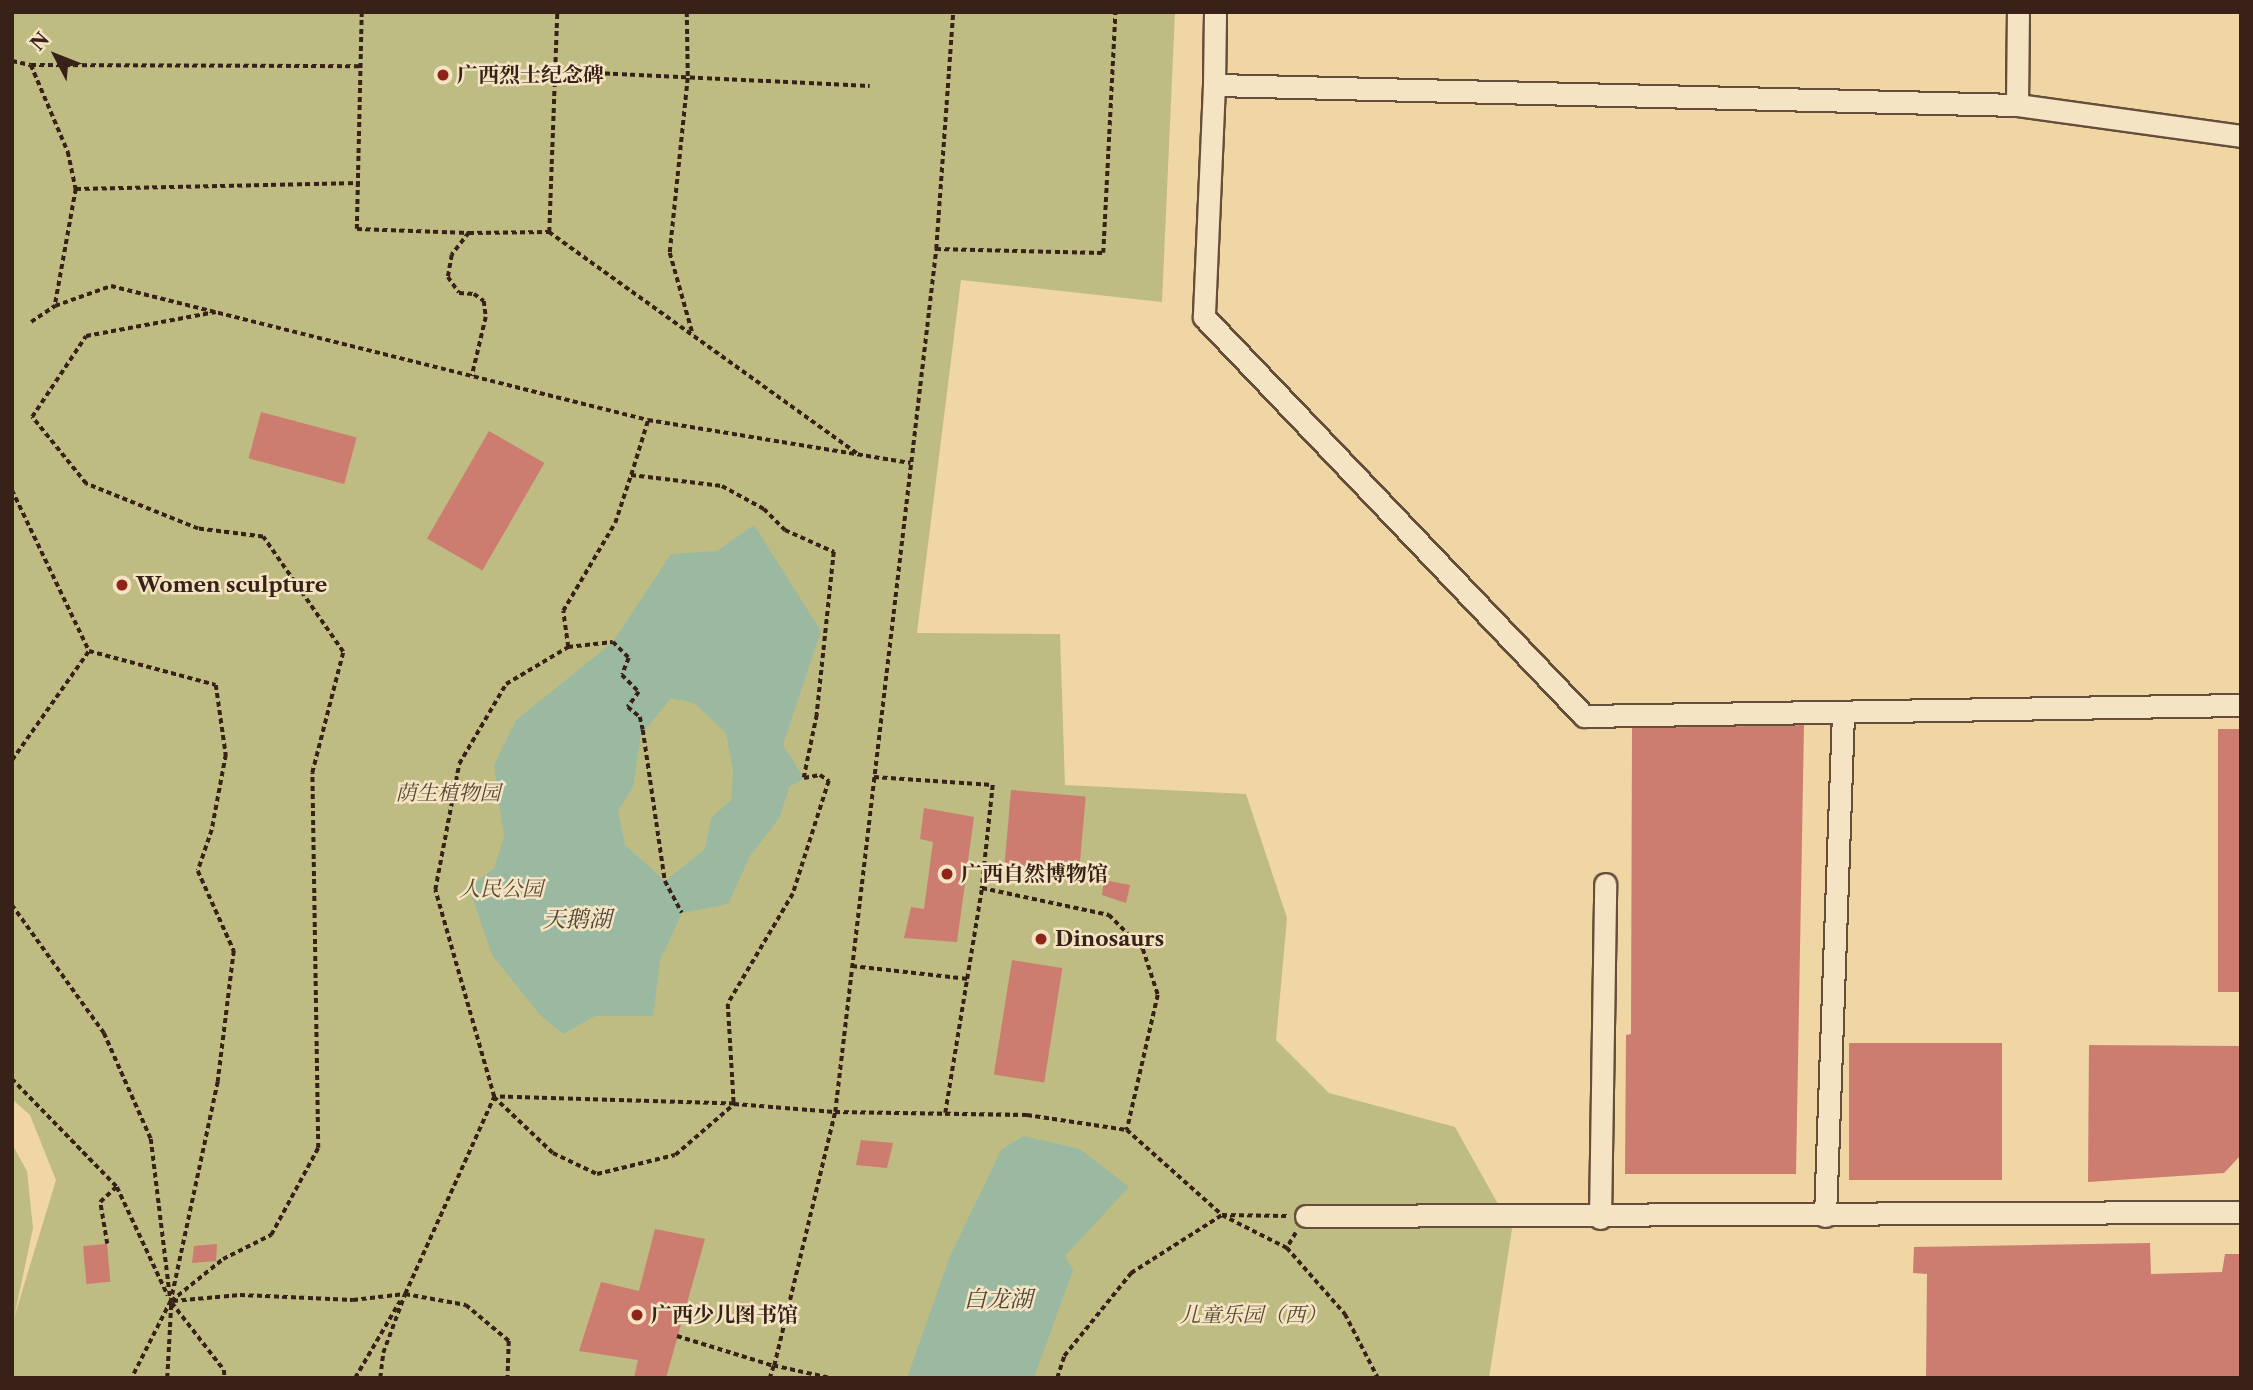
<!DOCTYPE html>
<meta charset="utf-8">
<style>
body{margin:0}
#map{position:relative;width:2253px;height:1390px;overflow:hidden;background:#f0d5a5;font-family:"Libre Caslon Text","Noto Serif SC",serif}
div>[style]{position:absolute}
.green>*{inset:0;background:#bebc82}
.water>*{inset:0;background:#9bb9a1}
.building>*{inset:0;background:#cc7d6f;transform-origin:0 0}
.path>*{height:3.5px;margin-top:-1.75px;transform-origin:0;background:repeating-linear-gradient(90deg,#382117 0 5px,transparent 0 8.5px)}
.roads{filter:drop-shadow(2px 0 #664e3a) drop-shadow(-2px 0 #664e3a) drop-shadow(0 2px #664e3a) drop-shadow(0 -2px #664e3a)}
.minor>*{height:21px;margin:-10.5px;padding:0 10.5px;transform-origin:10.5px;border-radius:10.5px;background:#f5e4c4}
.dots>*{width:19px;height:19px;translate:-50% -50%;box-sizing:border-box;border:4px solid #f5e4c4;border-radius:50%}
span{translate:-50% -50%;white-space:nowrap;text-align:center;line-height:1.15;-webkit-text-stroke:5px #f5e4c4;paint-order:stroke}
.poi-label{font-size:21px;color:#382117;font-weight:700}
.left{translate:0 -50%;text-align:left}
.park-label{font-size:21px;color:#5a4832;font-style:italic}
.water-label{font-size:23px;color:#51473a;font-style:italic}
.frame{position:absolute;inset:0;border:14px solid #382117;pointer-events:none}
.north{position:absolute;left:21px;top:21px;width:70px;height:70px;-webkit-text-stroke:5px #f5e4c4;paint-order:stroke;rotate:312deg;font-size:19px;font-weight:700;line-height:28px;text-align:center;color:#382117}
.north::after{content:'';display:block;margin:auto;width:24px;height:32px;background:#382117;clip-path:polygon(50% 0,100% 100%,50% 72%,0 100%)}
</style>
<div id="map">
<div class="green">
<i style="clip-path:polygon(12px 12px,1175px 12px,1162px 302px,961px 280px,917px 633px,1060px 634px,1065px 785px,1246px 794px,1287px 918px,1276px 1040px,1329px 1093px,1455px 1127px,1512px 1229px,1489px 1378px,12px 1378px,12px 1144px,27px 1171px,33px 1228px,14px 1318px,56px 1180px,30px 1115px,12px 1099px)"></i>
</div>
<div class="water">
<i style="clip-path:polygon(evenodd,754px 525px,821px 631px,783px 745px,804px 778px,789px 787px,780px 817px,750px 856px,728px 904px,682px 913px,660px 961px,653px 1016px,595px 1016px,563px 1034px,540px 1015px,492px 955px,469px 888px,494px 868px,504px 837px,494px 765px,516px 720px,613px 642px,671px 554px,717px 551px,754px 525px,671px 698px,694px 703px,726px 733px,733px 771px,731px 800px,711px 818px,705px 849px,665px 881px,625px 845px,618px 811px,633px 787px,641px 735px,671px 698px)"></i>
<i style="clip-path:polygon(1023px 1136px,1080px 1149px,1129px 1187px,1065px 1256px,1073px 1270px,1034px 1378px,912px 1378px,908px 1375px,950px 1256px,1001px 1150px)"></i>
</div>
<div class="building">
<i style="left:261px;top:412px;width:99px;height:48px;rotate:15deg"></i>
<i style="left:489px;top:431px;width:64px;height:124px;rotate:30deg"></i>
<i style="clip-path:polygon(1804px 725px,1796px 1174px,1625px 1174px,1626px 1035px,1631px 1034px,1632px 728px)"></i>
<i style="left:2241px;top:729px;width:263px;height:23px;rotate:90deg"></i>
<i style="left:1011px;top:790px;width:75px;height:74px;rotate:5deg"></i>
<i style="clip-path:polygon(924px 808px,974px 817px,957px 942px,904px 938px,911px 907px,924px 909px,933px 842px,920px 839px)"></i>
<i style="clip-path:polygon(1104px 880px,1130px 885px,1126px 903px,1102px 895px)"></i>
<i style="left:1012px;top:960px;width:51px;height:116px;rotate:9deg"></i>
<i style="left:1849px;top:1043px;width:153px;height:137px"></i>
<i style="clip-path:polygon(2089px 1045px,2241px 1046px,2241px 1155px,2224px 1173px,2088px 1182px)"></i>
<i style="clip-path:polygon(861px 1140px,893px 1143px,887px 1168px,856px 1165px)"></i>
<i style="clip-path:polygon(655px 1229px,705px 1239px,666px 1378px,634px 1378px,638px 1360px,579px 1351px,601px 1282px,639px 1291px)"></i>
<i style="clip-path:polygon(2150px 1243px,2151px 1274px,2222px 1272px,2225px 1254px,2241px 1254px,2241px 1378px,1926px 1378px,1927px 1274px,1913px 1273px,1914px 1247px)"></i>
<i style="left:107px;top:1244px;width:38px;height:24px;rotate:85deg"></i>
<i style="clip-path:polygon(217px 1244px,216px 1261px,192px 1263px,194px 1246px)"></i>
</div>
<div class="path">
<i style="left:362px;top:12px;width:217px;rotate:91.3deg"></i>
<i style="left:357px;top:229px;width:112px;rotate:2deg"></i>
<i style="left:469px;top:233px;width:80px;rotate:-0.7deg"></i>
<i style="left:549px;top:232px;width:220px;rotate:-87.9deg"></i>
<i style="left:687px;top:12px;width:66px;rotate:89.1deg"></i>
<i style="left:688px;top:78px;width:176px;rotate:95.9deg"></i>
<i style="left:670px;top:253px;width:85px;rotate:74.3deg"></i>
<i style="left:12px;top:61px;width:19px;rotate:12deg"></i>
<i style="left:31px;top:65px;width:95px;rotate:67deg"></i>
<i style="left:68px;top:152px;width:38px;rotate:78deg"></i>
<i style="left:76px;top:189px;width:119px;rotate:100.2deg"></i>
<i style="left:31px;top:65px;width:331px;rotate:0.2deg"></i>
<i style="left:554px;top:71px;width:316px;rotate:2.7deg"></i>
<i style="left:76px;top:189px;width:284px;rotate:-1.2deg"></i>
<i style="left:549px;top:232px;width:379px;rotate:35.7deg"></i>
<i style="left:469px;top:233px;width:28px;rotate:128deg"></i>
<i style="left:452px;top:255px;width:22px;rotate:100deg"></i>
<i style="left:448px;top:277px;width:19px;rotate:55deg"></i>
<i style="left:459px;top:293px;width:15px;rotate:4deg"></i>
<i style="left:474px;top:294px;width:12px;rotate:35deg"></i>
<i style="left:484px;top:301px;width:16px;rotate:83deg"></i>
<i style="left:486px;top:317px;width:61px;rotate:103.3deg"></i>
<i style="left:936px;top:249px;width:167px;rotate:1.4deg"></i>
<i style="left:1103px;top:253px;width:241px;rotate:-87.1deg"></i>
<i style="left:31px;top:322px;width:29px;rotate:-34deg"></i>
<i style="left:55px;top:306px;width:59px;rotate:-19.7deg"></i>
<i style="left:111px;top:286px;width:553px;rotate:14.01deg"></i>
<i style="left:648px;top:420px;width:266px;rotate:9.3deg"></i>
<i style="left:631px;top:475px;width:92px;rotate:6.9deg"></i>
<i style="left:722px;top:486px;width:48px;rotate:28.7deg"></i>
<i style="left:764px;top:509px;width:30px;rotate:45deg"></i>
<i style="left:785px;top:530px;width:54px;rotate:24.2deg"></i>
<i style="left:834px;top:552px;width:164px;rotate:96deg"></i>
<i style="left:817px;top:715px;width:64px;rotate:101.7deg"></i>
<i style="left:804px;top:778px;width:16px;rotate:-11deg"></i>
<i style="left:820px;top:775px;width:11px;rotate:34deg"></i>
<i style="left:829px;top:781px;width:119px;rotate:107.7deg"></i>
<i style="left:793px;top:894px;width:128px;rotate:120.6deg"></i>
<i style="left:728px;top:1004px;width:100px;rotate:86.6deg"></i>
<i style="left:734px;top:1104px;width:240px;rotate:-178.3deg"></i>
<i style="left:494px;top:1097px;width:215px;rotate:-105.9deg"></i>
<i style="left:435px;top:890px;width:128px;rotate:-79.2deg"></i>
<i style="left:459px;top:764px;width:93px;rotate:-59.6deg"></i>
<i style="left:506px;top:684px;width:72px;rotate:-30.8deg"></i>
<i style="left:568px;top:647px;width:36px;rotate:-98deg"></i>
<i style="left:563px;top:611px;width:102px;rotate:-59.4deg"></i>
<i style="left:615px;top:523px;width:51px;rotate:-71.6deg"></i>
<i style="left:631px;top:475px;width:58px;rotate:-72.8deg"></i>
<i style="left:12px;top:490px;width:178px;rotate:64.4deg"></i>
<i style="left:89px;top:651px;width:131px;rotate:15deg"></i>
<i style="left:216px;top:685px;width:71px;rotate:81.9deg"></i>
<i style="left:226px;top:755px;width:76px;rotate:100.6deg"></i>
<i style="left:212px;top:830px;width:43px;rotate:108.9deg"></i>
<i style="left:198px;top:871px;width:88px;rotate:65.8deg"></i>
<i style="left:234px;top:951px;width:132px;rotate:97deg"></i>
<i style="left:218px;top:1082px;width:224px;rotate:102.1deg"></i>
<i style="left:171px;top:1301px;width:86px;rotate:116.9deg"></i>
<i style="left:568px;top:647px;width:45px;rotate:-6.3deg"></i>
<i style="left:613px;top:642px;width:23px;rotate:45deg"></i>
<i style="left:629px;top:658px;width:18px;rotate:112deg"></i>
<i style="left:622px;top:675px;width:24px;rotate:45deg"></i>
<i style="left:639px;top:692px;width:19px;rotate:126deg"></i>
<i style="left:628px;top:707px;width:16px;rotate:40deg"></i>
<i style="left:640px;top:717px;width:13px;rotate:77deg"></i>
<i style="left:643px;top:730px;width:153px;rotate:81.7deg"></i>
<i style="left:665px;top:881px;width:36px;rotate:62deg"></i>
<i style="left:12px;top:760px;width:133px;rotate:-54.8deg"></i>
<i style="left:874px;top:777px;width:119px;rotate:3.8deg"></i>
<i style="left:993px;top:785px;width:104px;rotate:96.1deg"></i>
<i style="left:982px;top:888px;width:130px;rotate:12deg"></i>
<i style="left:1109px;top:915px;width:48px;rotate:45deg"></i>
<i style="left:1143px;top:949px;width:48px;rotate:71.9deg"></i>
<i style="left:1158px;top:995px;width:139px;rotate:102.9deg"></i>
<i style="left:12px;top:905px;width:158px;rotate:54.3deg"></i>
<i style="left:104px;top:1033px;width:116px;rotate:66.1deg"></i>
<i style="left:151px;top:1139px;width:159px;rotate:83.1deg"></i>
<i style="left:852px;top:966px;width:117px;rotate:6.4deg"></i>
<i style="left:12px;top:1079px;width:151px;rotate:45.8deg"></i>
<i style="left:117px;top:1187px;width:120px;rotate:64.9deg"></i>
<i style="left:945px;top:1113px;width:228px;rotate:-80.7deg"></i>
<i style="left:1296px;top:1233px;width:17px;rotate:121deg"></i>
<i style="left:1287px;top:1248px;width:88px;rotate:48.7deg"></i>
<i style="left:1345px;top:1314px;width:72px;rotate:62.7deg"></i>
<i style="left:107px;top:1244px;width:43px;rotate:-99.5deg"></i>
<i style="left:100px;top:1202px;width:22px;rotate:-43deg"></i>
<i style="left:171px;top:1301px;width:67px;rotate:-38.9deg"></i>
<i style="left:223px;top:1259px;width:54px;rotate:-26.6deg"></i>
<i style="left:271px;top:1235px;width:99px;rotate:-61.6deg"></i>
<i style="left:318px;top:1148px;width:375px;rotate:-90.9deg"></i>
<i style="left:312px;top:773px;width:125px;rotate:-75.6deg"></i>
<i style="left:343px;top:652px;width:140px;rotate:-124.8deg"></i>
<i style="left:263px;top:537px;width:65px;rotate:-173deg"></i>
<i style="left:198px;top:529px;width:121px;rotate:-158.1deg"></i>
<i style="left:86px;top:484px;width:86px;rotate:-128.9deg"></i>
<i style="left:32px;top:417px;width:97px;rotate:-56.3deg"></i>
<i style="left:86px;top:336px;width:132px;rotate:-10.5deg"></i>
<i style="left:173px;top:1301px;width:67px;rotate:-5.1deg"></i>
<i style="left:240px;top:1295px;width:113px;rotate:2.5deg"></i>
<i style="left:353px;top:1300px;width:52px;rotate:-6.6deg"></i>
<i style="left:405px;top:1294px;width:62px;rotate:10.2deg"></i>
<i style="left:466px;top:1305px;width:56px;rotate:39.9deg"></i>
<i style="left:509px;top:1341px;width:37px;rotate:92deg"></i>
<i style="left:172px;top:1303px;width:85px;rotate:52.2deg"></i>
<i style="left:224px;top:1370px;width:8px;rotate:83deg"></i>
<i style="left:677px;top:1336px;width:102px;rotate:17.2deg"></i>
<i style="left:774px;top:1366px;width:13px;rotate:108deg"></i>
<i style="left:167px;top:1378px;width:74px;rotate:-86.9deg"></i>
<i style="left:355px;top:1378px;width:89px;rotate:-59.7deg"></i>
<i style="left:380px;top:1378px;width:25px;rotate:-83deg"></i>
<i style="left:383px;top:1353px;width:63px;rotate:-69.6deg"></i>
<i style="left:405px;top:1294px;width:216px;rotate:-65.7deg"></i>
<i style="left:494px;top:1097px;width:81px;rotate:43.5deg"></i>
<i style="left:553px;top:1153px;width:49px;rotate:25.5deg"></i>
<i style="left:597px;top:1174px;width:80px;rotate:-13.7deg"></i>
<i style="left:675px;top:1155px;width:78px;rotate:-40.8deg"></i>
<i style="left:734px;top:1104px;width:101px;rotate:4.5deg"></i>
<i style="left:835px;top:1112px;width:192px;rotate:0.9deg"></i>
<i style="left:1027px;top:1115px;width:101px;rotate:8.5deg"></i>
<i style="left:1127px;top:1130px;width:127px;rotate:41.8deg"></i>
<i style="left:1222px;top:1215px;width:65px;rotate:0.9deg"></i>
<i style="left:828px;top:1378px;width:55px;rotate:-167.5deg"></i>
<i style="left:774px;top:1366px;width:261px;rotate:-76.5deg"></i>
<i style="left:835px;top:1112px;width:869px;rotate:-83.32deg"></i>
<i style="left:936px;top:249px;width:238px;rotate:-85.9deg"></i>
<i style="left:1057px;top:1378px;width:23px;rotate:-72deg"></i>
<i style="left:1064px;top:1356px;width:107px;rotate:-51.1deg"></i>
<i style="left:1131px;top:1273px;width:108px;rotate:-32.5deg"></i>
<i style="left:1222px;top:1215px;width:73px;rotate:26.9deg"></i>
</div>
<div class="roads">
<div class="minor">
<i style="left:1214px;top:85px;width:73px;rotate:-89.2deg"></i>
<i style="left:2017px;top:105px;width:93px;rotate:-89.4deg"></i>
<i style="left:2241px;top:136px;width:226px;rotate:-172.1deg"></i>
<i style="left:2017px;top:105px;width:803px;rotate:-178.57deg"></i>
<i style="left:1214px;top:85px;width:232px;rotate:92.5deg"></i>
<i style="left:1204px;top:317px;width:551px;rotate:46.4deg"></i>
<i style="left:1584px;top:716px;width:657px;rotate:-0.96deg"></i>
<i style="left:1306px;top:1216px;width:935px;rotate:-0.25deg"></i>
<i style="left:1825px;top:1216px;width:504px;rotate:-87.95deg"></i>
<i style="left:1600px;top:1218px;width:334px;rotate:-89.1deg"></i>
</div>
</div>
<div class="dots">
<i style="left:443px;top:75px;background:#8f2418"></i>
<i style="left:122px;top:585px;background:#8f2418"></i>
<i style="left:947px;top:874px;background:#8f2418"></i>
<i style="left:1041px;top:939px;background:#8f2418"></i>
<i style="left:637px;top:1315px;background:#8f2418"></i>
</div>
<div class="poi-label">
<span class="left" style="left:457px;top:75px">广西烈士纪念碑</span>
<span class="left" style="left:136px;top:585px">Women sculpture</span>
<span class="left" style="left:961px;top:874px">广西自然博物馆</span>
<span class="left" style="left:1055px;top:939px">Dinosaurs</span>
<span class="left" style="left:651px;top:1315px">广西少儿图书馆</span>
</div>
<div class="park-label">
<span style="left:448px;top:793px">荫生植物园</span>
<span style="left:501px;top:889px">人民公园</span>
<span style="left:1253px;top:1315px">儿童乐园（西）</span>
</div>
<div class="water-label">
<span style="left:577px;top:919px">天鹅湖</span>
<span style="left:998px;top:1299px">白龙湖</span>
</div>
<div class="frame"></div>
<div class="north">N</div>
</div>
